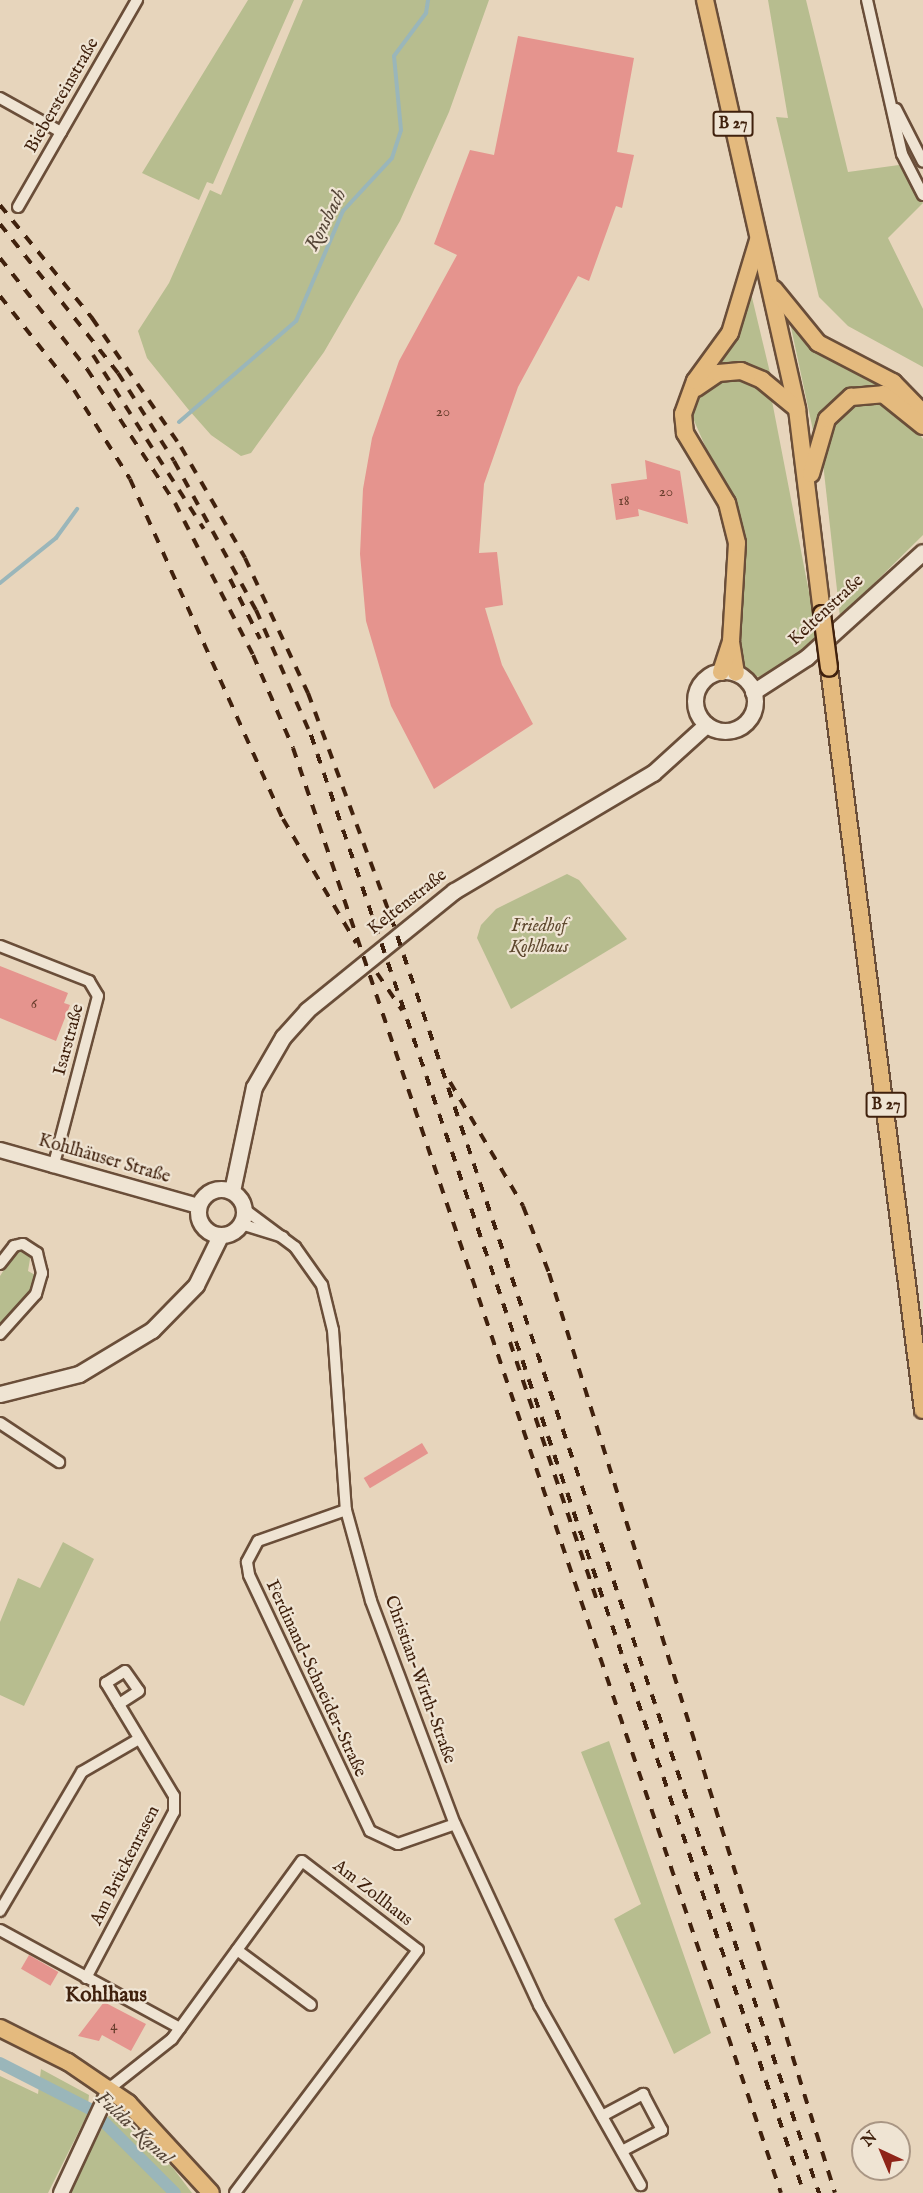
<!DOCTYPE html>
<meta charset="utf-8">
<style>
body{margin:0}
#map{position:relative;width:923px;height:2193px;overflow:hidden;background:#e7d5bc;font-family:"IM FELL English",serif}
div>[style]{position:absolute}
.green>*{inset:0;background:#b7bd8f}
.stream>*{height:4px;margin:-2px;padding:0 2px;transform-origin:2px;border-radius:2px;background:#9ab6ba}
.canal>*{height:12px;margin:-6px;padding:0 6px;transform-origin:6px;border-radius:6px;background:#9ab6ba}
.building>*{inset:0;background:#e5948e;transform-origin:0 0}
.roads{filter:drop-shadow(2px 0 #6a4e39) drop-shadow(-2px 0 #6a4e39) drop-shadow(0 2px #6a4e39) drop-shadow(0 -2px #6a4e39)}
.minor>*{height:10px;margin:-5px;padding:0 5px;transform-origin:5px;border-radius:5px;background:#efe4d3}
.tertiary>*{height:14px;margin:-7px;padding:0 7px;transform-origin:7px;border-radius:7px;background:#efe4d3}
.secondary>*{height:15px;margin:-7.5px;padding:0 7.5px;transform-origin:7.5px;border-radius:7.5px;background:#efe4d3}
.secondary>.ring{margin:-7.5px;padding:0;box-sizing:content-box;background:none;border:15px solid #efe4d3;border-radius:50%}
.primary>*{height:16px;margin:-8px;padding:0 8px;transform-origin:8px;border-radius:8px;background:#e4ba7e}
.trunk>*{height:16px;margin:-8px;padding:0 8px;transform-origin:8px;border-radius:8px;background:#e4ba7e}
.rail>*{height:4px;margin-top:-2px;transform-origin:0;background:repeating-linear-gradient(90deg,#40210d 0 10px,transparent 0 20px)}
.bridges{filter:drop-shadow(2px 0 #40210d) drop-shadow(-2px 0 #40210d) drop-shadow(0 2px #40210d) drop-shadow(0 -2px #40210d)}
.trunk-bridge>*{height:16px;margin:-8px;padding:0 8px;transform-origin:8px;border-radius:8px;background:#e4ba7e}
span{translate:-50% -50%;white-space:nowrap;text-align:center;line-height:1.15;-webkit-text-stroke:4.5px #efe4d3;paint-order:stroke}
.number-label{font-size:15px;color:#693e2d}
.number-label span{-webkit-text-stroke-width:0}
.shield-label span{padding:2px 4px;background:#efe4d3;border:2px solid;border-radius:4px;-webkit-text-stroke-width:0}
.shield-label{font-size:16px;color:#40210d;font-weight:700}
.street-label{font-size:18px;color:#40210d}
.park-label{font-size:18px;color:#5e482e;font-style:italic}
.water-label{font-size:20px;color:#564638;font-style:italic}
.quarter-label{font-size:21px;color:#40210d;font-weight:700}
.north{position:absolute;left:851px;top:2121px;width:60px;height:60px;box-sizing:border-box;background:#efe4d3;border:2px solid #a99684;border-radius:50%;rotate:316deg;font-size:16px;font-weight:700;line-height:24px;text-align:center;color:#40210d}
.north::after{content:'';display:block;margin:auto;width:21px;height:27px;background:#8f2418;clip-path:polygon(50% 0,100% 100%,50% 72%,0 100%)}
</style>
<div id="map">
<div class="green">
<i style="clip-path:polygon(248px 0,294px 0,213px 184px,207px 182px,199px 200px,142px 173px)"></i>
<i style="clip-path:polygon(303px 0,489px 0,449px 112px,400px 221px,324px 352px,251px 453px,241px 456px,211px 435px,188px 409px,147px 358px,138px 331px,169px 283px,210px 190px,221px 195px)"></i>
<i style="clip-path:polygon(768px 0,806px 0,848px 172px,899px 165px,923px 203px,888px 238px,923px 309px,923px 367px,848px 326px,819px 297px,776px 117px,788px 118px)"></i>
<i style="clip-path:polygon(750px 289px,771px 377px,749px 365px,716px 368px,715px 364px,742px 323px)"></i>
<i style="clip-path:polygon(789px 318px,825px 358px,894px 389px,876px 385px,850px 390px,814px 435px)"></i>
<i style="clip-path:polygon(731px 374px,765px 389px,772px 401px,815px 623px,816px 637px,808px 647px,759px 677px,742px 671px,738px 654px,744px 535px,692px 416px,702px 391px)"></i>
<i style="clip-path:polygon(875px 398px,908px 418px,923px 439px,923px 535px,840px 617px,823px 463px,832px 423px,849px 405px)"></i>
<i style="clip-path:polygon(567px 874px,579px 880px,627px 939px,511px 1009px,477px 938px,481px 925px,496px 909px)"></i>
<i style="clip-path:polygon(18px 1248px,31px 1253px,28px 1271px,37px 1276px,31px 1292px,0 1325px,0 1276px)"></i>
<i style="clip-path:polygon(63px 1542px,94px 1559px,24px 1706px,0 1695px,0 1622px,18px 1578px,40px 1588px)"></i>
<i style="clip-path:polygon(609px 1741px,711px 2033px,674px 2054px,614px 1919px,641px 1904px,581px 1752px)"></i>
<i style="clip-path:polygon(41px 2069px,89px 2095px,87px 2115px,48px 2193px,0 2193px,0 2076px,38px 2094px)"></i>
<i style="clip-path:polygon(113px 2108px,173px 2168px,192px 2193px,67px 2193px)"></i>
</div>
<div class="stream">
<i style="left:179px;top:422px;width:155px;rotate:-40.8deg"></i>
<i style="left:296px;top:321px;width:120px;rotate:-66.9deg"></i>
<i style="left:343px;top:211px;width:72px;rotate:-47.2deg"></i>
<i style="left:392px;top:158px;width:29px;rotate:-72deg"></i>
<i style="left:401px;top:130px;width:74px;rotate:-95.4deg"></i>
<i style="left:394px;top:56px;width:54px;rotate:-53.3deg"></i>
<i style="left:426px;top:13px;width:13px;rotate:-81deg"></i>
<i style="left:0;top:583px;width:72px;rotate:-38.8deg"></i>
<i style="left:56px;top:538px;width:36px;rotate:-54deg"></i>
</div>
<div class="canal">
<i style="left:0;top:2063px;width:103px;rotate:27.1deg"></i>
<i style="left:92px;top:2110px;width:117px;rotate:45deg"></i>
</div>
<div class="building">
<i style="clip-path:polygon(518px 36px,634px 58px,617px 152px,634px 155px,622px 208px,616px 206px,589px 281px,578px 276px,518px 387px,484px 484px,479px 553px,497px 552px,503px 605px,485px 608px,502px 665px,533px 724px,434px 789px,391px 706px,366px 621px,360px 554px,363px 489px,372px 438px,399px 361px,457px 255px,434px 244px,470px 150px,494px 155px)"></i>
<i style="clip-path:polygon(645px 460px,680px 471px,688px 524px,638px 509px,639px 516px,616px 520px,611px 484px,647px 479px)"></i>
<i style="clip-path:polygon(0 966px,68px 993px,64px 1003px,70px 1005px,56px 1041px,0 1018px)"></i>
<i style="left:422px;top:1443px;width:12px;height:68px;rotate:59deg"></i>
<i style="left:29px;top:1955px;width:34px;height:16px;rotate:30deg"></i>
<i style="clip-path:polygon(104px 2002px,146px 2024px,131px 2051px,102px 2035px,99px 2041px,78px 2036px)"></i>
</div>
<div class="roads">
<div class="minor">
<i style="left:867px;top:0;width:158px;rotate:77.2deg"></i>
<i style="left:902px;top:154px;width:46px;rotate:62.9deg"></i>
<i style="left:0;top:98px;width:70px;rotate:29.1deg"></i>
<i style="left:896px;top:109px;width:59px;rotate:63deg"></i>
<i style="left:18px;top:207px;width:239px;rotate:-60.1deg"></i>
<i style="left:0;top:946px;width:96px;rotate:21.5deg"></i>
<i style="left:89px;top:981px;width:17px;rotate:59deg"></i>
<i style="left:98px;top:996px;width:177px;rotate:104.7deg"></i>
<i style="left:244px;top:1209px;width:64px;rotate:36.7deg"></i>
<i style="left:295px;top:1247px;width:47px;rotate:54.6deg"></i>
<i style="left:322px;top:1285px;width:46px;rotate:76.3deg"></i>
<i style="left:333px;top:1330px;width:180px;rotate:85.9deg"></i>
<i style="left:346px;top:1510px;width:94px;rotate:74.6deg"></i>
<i style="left:371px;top:1601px;width:238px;rotate:69.4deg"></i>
<i style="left:455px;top:1824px;width:200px;rotate:65.1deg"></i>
<i style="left:539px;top:2005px;width:207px;rotate:60.5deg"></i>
<i style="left:241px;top:1224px;width:44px;rotate:17.2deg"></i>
<i style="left:0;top:1264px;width:23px;rotate:-52deg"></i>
<i style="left:14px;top:1246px;width:9px;rotate:-13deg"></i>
<i style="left:23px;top:1244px;width:17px;rotate:33deg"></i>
<i style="left:37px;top:1253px;width:21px;rotate:76deg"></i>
<i style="left:42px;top:1273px;width:22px;rotate:106deg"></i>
<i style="left:36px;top:1294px;width:54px;rotate:132deg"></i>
<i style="left:0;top:1423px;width:71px;rotate:33.5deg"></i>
<i style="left:346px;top:1510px;width:93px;rotate:160.6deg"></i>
<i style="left:258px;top:1541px;width:24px;rotate:118deg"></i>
<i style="left:247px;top:1562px;width:13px;rotate:81deg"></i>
<i style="left:249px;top:1575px;width:283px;rotate:64.7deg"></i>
<i style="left:370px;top:1831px;width:31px;rotate:25deg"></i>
<i style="left:398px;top:1844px;width:60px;rotate:-19.3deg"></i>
<i style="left:0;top:1911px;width:161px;rotate:-59.5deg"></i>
<i style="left:82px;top:1772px;width:66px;rotate:-30.1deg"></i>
<i style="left:0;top:1930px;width:205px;rotate:28.6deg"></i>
<i style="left:237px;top:1950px;width:92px;rotate:36.6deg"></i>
<i style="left:86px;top:1978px;width:188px;rotate:-62.1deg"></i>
<i style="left:174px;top:1812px;width:16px;rotate:-90deg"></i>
<i style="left:174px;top:1796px;width:132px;rotate:-121deg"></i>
<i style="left:106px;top:1683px;width:22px;rotate:-32deg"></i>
<i style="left:125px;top:1671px;width:24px;rotate:55deg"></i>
<i style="left:139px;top:1691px;width:24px;rotate:147deg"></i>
<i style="left:110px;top:2088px;width:79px;rotate:-38.3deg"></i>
<i style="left:172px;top:2039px;width:220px;rotate:-53.9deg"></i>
<i style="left:302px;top:1861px;width:146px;rotate:37.5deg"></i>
<i style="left:418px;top:1950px;width:304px;rotate:127deg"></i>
<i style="left:602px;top:2116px;width:47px;rotate:-28.2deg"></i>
<i style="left:643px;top:2094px;width:41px;rotate:62.2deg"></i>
<i style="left:662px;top:2130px;width:45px;rotate:152.3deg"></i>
</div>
<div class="tertiary">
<i style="left:0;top:1150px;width:206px;rotate:15.8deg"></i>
<i style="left:61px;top:2193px;width:116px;rotate:-65deg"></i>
</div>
<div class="secondary">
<i class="ring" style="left:695px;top:671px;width:45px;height:45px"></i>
<i style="left:753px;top:692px;width:64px;rotate:-32.9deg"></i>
<i style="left:807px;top:657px;width:156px;rotate:-42.2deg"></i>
<i class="ring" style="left:198px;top:1189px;width:31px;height:31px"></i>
<i style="left:232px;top:1191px;width:106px;rotate:-78.1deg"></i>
<i style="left:254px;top:1087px;width:58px;rotate:-59.9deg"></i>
<i style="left:283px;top:1037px;width:36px;rotate:-48deg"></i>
<i style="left:307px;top:1010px;width:189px;rotate:-39deg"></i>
<i style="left:454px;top:891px;width:231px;rotate:-30.7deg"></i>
<i style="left:653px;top:773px;width:72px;rotate:-42.2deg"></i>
<i style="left:0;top:1394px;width:81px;rotate:-14.2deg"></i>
<i style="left:79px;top:1374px;width:85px;rotate:-31.1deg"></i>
<i style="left:152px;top:1330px;width:63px;rotate:-45.6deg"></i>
<i style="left:196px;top:1285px;width:55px;rotate:-63.9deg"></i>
</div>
<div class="primary">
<i style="left:0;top:2028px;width:76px;rotate:26.6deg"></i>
<i style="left:68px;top:2062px;width:73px;rotate:34.3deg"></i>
<i style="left:128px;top:2103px;width:122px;rotate:47.3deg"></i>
</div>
<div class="trunk">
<i style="left:705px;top:0;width:419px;rotate:77.3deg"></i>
<i style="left:797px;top:409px;width:207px;rotate:83deg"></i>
<i style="left:774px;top:289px;width:70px;rotate:50.8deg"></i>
<i style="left:818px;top:343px;width:85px;rotate:27.5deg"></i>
<i style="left:893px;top:382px;width:43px;rotate:45.9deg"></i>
<i style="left:696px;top:388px;width:27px;rotate:-34deg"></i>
<i style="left:718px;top:373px;width:23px;rotate:-5deg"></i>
<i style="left:741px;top:371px;width:23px;rotate:23deg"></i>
<i style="left:762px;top:380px;width:45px;rotate:39.6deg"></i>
<i style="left:811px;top:474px;width:57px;rotate:-73.8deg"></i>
<i style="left:827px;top:419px;width:33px;rotate:-43deg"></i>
<i style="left:851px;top:397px;width:32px;rotate:-5deg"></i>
<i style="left:883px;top:394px;width:51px;rotate:38.7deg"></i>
<i style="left:731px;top:642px;width:31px;rotate:81deg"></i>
<i style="left:829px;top:668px;width:748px;rotate:82.78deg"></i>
<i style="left:721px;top:672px;width:33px;rotate:-72deg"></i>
<i style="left:731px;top:641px;width:98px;rotate:-86.5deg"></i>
<i style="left:737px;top:543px;width:41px;rotate:-104deg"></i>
<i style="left:727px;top:503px;width:82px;rotate:-121deg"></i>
<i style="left:685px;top:433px;width:19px;rotate:-96deg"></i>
<i style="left:683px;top:414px;width:35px;rotate:-70deg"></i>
<i style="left:695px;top:381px;width:59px;rotate:-53.9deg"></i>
<i style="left:730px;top:333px;width:97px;rotate:-73.2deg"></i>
</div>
</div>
<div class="rail">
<i style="left:0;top:205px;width:146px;rotate:50.8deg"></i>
<i style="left:92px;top:318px;width:157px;rotate:55.4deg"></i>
<i style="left:181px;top:447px;width:128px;rotate:60deg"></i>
<i style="left:245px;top:558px;width:149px;rotate:65deg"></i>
<i style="left:308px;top:693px;width:239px;rotate:69.7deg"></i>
<i style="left:391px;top:917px;width:1346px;rotate:71.46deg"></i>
<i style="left:0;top:224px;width:190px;rotate:51.6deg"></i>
<i style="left:118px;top:373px;width:104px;rotate:57.5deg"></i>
<i style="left:174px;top:461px;width:170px;rotate:61.2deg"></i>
<i style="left:256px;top:610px;width:137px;rotate:66.3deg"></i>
<i style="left:311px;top:735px;width:1539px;rotate:71.32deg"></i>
<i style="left:0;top:258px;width:141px;rotate:51.9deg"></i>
<i style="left:87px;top:369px;width:160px;rotate:56.7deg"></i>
<i style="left:175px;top:503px;width:171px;rotate:62.8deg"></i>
<i style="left:253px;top:655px;width:101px;rotate:66.7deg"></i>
<i style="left:293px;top:748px;width:1525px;rotate:71.34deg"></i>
<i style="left:0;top:296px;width:120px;rotate:51.8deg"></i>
<i style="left:74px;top:390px;width:105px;rotate:57.8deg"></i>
<i style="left:130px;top:479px;width:373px;rotate:65.8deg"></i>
<i style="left:283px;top:819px;width:144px;rotate:59.5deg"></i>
<i style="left:93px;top:355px;width:206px;rotate:57.5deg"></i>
<i style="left:230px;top:579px;width:67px;rotate:63.4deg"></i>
<i style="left:377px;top:973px;width:45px;rotate:56deg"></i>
<i style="left:450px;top:1082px;width:144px;rotate:59.5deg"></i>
<i style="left:523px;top:1206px;width:72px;rotate:68.8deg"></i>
<i style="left:549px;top:1273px;width:963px;rotate:72.73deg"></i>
<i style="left:510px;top:1342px;width:279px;rotate:71.4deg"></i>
</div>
<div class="bridges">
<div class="trunk-bridge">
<i style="left:822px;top:614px;width:54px;rotate:82.6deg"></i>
</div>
</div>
<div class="number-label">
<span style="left:443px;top:412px">20</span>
<span style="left:666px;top:492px">20</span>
<span style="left:624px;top:501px">18</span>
<span style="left:34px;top:1004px">6</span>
<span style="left:114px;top:2026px">4</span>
</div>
<div class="shield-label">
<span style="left:733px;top:124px">B 27</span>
<span style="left:886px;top:1105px">B 27</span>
</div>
<div class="street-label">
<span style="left:63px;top:96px;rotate:-60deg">Biebersteinstraße</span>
<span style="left:827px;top:611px;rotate:-43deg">Keltenstraße</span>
<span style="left:408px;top:903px;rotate:-38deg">Keltenstraße</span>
<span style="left:70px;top:1040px;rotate:-75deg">Isarstraße</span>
<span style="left:104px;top:1160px;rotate:16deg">Kohlhäuser Straße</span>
<span style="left:315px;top:1679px;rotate:65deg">Ferdinand-Schneider-Straße</span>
<span style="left:419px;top:1680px;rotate:70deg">Christian-Wirth-Straße</span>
<span style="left:126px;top:1866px;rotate:-63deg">Am Brückenrasen</span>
<span style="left:372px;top:1894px;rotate:38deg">Am Zollhaus</span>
</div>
<div class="park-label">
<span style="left:539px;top:938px">Friedhof<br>Kohlhaus</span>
</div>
<div class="water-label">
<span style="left:326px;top:220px;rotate:-63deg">Ronsbach</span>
<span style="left:134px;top:2128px;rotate:43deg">Fulda-Kanal</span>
</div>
<div class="quarter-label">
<span style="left:106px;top:1996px">Kohlhaus</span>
</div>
<div class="north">N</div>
</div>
